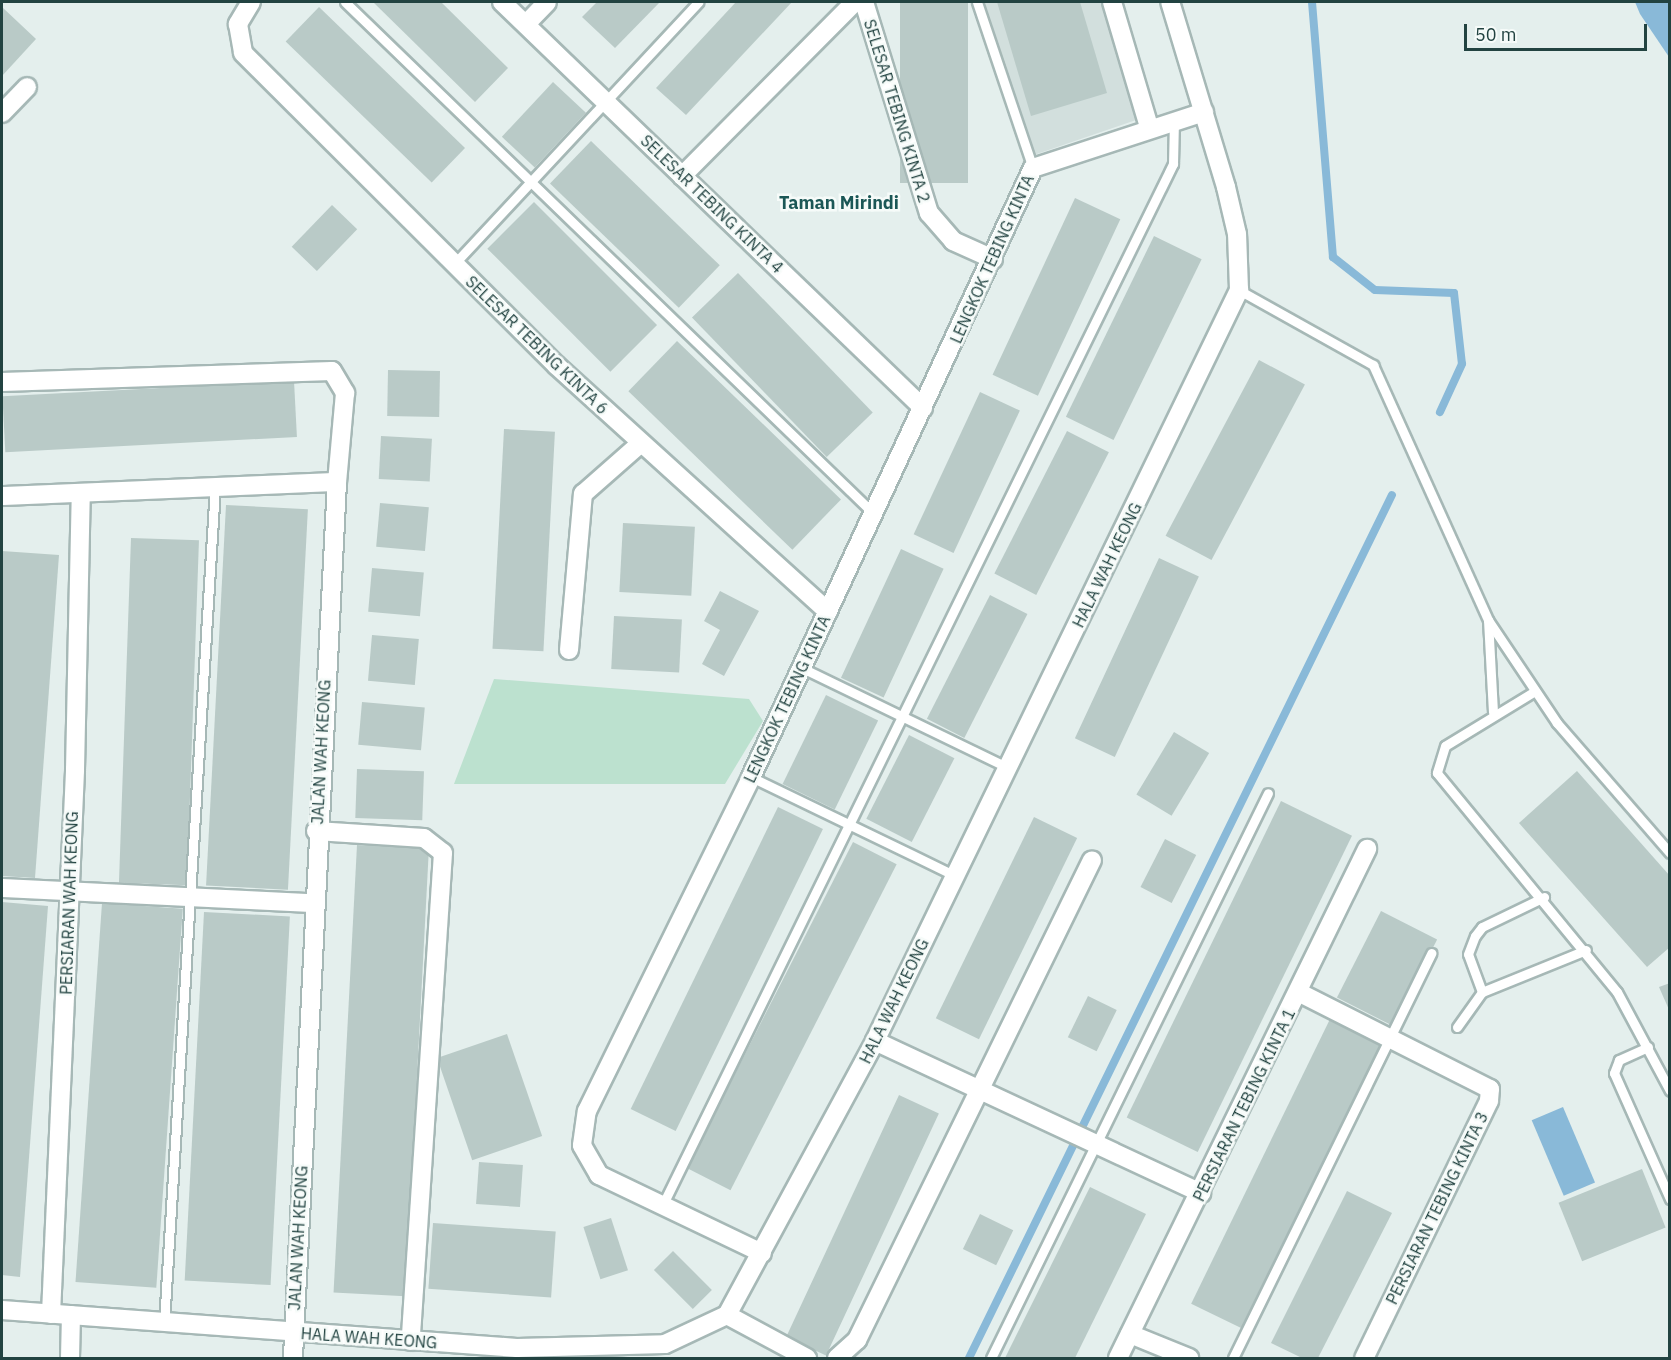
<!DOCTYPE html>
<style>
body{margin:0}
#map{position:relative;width:1671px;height:1360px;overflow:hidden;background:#e4efed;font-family:"IBM Plex Sans",sans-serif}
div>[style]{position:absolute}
.built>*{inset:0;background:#d2dfdd}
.green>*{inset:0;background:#bce1cf}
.water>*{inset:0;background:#89b9d8;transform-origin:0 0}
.stream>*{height:8px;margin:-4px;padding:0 4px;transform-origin:4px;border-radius:4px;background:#89b9d8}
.building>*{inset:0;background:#b9cac7;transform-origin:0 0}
.roads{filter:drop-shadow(2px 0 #a6b8b6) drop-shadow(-2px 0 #a6b8b6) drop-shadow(0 2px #a6b8b6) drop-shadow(0 -2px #a6b8b6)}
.lane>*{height:9px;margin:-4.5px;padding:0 4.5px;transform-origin:4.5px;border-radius:4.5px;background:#fff}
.street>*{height:18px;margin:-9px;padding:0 9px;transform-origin:9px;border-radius:9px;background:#fff}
span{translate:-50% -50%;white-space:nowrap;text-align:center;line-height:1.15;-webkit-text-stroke:5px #f6fbf9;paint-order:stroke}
.street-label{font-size:16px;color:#224341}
.neighbourhood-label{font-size:18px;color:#1b5756;font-weight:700}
.frame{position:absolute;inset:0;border:3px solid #224341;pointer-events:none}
.scale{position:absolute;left:1464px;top:24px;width:183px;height:27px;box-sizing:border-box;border:3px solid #224341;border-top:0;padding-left:8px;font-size:18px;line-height:21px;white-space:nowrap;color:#224341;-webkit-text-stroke:4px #f6fbf9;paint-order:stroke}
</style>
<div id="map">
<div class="built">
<i style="clip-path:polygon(982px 2px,1106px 2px,1139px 119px,1031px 156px)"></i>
</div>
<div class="green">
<i style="clip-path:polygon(494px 679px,749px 699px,763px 721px,725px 784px,454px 784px)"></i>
</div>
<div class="water">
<i style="clip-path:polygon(1635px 2px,1669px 2px,1669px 57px,1640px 14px)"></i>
<i style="left:1563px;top:1107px;width:82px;height:34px;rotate:67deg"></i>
</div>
<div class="stream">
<i style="left:1312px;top:2px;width:256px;rotate:85.3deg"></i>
<i style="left:1333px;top:257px;width:53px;rotate:38.2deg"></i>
<i style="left:1375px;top:290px;width:79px;rotate:2.2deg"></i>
<i style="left:1454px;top:293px;width:71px;rotate:83.6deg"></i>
<i style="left:1462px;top:364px;width:53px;rotate:114.6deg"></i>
<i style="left:969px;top:1358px;width:961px;rotate:-63.89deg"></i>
</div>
<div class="building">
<i style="clip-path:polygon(373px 2px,441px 2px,508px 68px,475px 102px)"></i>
<i style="clip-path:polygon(597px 2px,660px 2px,615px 48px,582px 17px)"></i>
<i style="clip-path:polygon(736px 2px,792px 2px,686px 115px,656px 88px)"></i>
<i style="left:900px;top:2px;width:68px;height:181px"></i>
<i style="clip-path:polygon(997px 2px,1080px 2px,1107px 93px,1031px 116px)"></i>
<i style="clip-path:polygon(2px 7px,36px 39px,2px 76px)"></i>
<i style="left:319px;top:7px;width:203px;height:48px;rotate:44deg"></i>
<i style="left:553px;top:82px;width:45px;height:75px;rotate:43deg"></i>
<i style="left:591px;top:141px;width:179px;height:59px;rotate:44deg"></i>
<i style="left:1075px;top:198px;width:50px;height:195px;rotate:25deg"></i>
<i style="left:534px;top:202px;width:174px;height:66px;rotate:45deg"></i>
<i style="left:332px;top:205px;width:35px;height:58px;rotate:44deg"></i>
<i style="left:1154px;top:236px;width:53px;height:201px;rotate:26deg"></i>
<i style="left:738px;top:273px;width:194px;height:64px;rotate:46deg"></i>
<i style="left:677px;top:341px;width:228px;height:70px;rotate:44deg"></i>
<i style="left:1259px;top:360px;width:52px;height:199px;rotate:28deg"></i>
<i style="left:388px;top:370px;width:52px;height:46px;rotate:1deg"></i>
<i style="left:294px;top:381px;width:56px;height:292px;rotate:87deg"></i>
<i style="left:980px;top:392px;width:44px;height:157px;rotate:25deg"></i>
<i style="left:504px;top:429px;width:51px;height:220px;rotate:3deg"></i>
<i style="left:1067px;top:431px;width:47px;height:160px;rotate:27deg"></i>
<i style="left:381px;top:436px;width:51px;height:43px;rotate:3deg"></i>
<i style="left:380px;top:503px;width:49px;height:44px;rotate:5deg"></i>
<i style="left:226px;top:505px;width:82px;height:381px;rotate:3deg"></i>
<i style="left:623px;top:523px;width:72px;height:69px;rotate:3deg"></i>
<i style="left:131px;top:538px;width:68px;height:345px;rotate:2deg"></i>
<i style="left:901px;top:549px;width:47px;height:142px;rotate:25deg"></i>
<i style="clip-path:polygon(2px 551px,59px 555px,35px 878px,2px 876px)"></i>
<i style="left:1159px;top:558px;width:44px;height:199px;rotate:25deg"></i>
<i style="left:372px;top:568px;width:52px;height:44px;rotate:5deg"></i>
<i style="clip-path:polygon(720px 591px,759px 611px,724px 676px,702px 664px,720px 630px,704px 621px)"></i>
<i style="left:990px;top:595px;width:42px;height:139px;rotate:27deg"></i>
<i style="left:614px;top:616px;width:68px;height:53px;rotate:3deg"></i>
<i style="left:372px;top:635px;width:47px;height:46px;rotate:5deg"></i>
<i style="left:826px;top:695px;width:58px;height:99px;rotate:26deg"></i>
<i style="left:362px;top:702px;width:63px;height:43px;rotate:5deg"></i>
<i style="left:1174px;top:732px;width:41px;height:73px;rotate:31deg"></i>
<i style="left:909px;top:735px;width:51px;height:94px;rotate:27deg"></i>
<i style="left:357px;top:769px;width:67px;height:49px;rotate:2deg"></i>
<i style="clip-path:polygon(1577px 771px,1670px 876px,1670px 947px,1647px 967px,1519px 823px)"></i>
<i style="left:1281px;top:801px;width:79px;height:352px;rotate:26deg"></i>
<i style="left:778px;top:807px;width:50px;height:336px;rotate:26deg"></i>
<i style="left:1034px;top:817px;width:48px;height:224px;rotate:26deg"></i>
<i style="left:1165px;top:839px;width:35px;height:54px;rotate:27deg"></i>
<i style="left:853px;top:842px;width:49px;height:366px;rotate:27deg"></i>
<i style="left:357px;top:845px;width:72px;height:448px;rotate:3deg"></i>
<i style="clip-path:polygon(2px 902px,48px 906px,20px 1277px,2px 1275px)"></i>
<i style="left:102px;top:903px;width:81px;height:380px;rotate:4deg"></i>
<i style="left:1381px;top:911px;width:63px;height:97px;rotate:27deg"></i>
<i style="left:204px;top:912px;width:86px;height:369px;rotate:3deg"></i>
<i style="clip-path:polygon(1670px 983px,1670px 1012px,1659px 987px)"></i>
<i style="left:1088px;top:996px;width:32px;height:46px;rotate:26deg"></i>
<i style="left:1331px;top:1017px;width:59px;height:319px;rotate:26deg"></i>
<i style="left:507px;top:1034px;width:108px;height:74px;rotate:71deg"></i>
<i style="left:899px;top:1095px;width:44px;height:267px;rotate:25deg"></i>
<i style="left:479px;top:1162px;width:44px;height:42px;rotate:4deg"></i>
<i style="left:1642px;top:1169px;width:63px;height:90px;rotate:68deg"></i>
<i style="clip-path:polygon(1090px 1187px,1146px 1214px,1075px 1358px,1005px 1358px)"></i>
<i style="clip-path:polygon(1347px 1191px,1392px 1213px,1318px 1358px,1302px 1358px,1271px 1343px)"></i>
<i style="left:980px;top:1214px;width:37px;height:39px;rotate:26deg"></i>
<i style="left:611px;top:1218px;width:55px;height:29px;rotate:72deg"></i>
<i style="left:433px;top:1223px;width:123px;height:66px;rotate:4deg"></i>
<i style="left:673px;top:1251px;width:55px;height:27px;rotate:45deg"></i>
</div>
<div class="roads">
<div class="lane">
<i style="left:345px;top:2px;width:735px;rotate:44.06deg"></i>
<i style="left:977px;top:2px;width:175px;rotate:71.4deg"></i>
<i style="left:455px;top:263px;width:357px;rotate:-47deg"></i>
<i style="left:1239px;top:290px;width:154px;rotate:29.2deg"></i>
<i style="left:1373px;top:365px;width:280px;rotate:65.7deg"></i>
<i style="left:802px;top:668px;width:228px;rotate:25.8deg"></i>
<i style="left:1535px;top:691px;width:105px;rotate:148.6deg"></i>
<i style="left:1445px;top:746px;width:28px;rotate:107deg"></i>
<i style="left:1437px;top:773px;width:283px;rotate:50.6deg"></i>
<i style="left:1617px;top:992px;width:112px;rotate:61.8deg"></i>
<i style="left:1493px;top:712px;width:92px;rotate:-93.1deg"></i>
<i style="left:1488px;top:620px;width:124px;rotate:56.2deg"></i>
<i style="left:1557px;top:723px;width:172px;rotate:49deg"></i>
<i style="left:751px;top:777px;width:225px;rotate:25.8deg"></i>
<i style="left:1482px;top:992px;width:40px;rotate:-110.2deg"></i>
<i style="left:1468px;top:954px;width:19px;rotate:-69deg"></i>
<i style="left:1475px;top:936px;width:11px;rotate:-52deg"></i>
<i style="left:1482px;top:927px;width:69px;rotate:-25.8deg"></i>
<i style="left:1457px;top:1027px;width:43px;rotate:-54.5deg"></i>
<i style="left:1482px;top:992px;width:112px;rotate:-22deg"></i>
<i style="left:1648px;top:1047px;width:32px;rotate:156deg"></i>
<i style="left:1619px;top:1060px;width:14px;rotate:111deg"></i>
<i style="left:1614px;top:1073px;width:138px;rotate:66deg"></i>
<i style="left:662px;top:1206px;width:1161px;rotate:-63.88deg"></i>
<i style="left:1173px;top:164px;width:44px;rotate:-88.7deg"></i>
<i style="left:164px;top:1323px;width:838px;rotate:-86.51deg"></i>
<i style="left:991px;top:1358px;width:629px;rotate:-63.88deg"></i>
<i style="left:1233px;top:1358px;width:451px;rotate:-63.9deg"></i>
</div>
<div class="street">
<i style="left:251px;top:2px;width:26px;rotate:121deg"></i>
<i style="left:238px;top:24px;width:29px;rotate:80deg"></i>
<i style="left:243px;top:53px;width:442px;rotate:44.9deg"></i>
<i style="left:556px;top:365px;width:367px;rotate:42.2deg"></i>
<i style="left:502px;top:2px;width:585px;rotate:43.96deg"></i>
<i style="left:864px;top:2px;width:221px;rotate:72.9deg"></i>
<i style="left:929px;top:213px;width:37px;rotate:49deg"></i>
<i style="left:953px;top:241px;width:44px;rotate:24.2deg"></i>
<i style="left:1112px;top:2px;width:130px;rotate:73.5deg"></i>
<i style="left:526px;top:24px;width:30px;rotate:-46deg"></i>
<i style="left:2px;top:113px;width:36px;rotate:-46deg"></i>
<i style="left:682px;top:176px;width:245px;rotate:-45.2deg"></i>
<i style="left:2px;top:382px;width:330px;rotate:-1.9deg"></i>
<i style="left:332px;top:371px;width:26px;rotate:59deg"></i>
<i style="left:345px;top:393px;width:89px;rotate:95.1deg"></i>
<i style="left:2px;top:496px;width:335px;rotate:-2.4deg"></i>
<i style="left:337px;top:482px;width:877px;rotate:92.88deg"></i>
<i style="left:569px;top:650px;width:157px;rotate:-84.9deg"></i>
<i style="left:583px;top:494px;width:76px;rotate:-41.3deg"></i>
<i style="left:316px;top:831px;width:108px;rotate:3.7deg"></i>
<i style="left:424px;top:838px;width:24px;rotate:38deg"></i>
<i style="left:443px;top:853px;width:489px;rotate:93.8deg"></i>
<i style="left:2px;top:888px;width:311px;rotate:2.8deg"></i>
<i style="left:1298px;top:992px;width:215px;rotate:26.8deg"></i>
<i style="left:1490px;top:1089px;width:12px;rotate:95deg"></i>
<i style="left:1489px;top:1101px;width:286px;rotate:115.9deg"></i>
<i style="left:875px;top:1041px;width:360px;rotate:25deg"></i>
<i style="left:762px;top:1253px;width:181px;rotate:-154.4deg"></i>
<i style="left:599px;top:1175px;width:34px;rotate:-120deg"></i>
<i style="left:582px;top:1145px;width:34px;rotate:-82deg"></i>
<i style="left:587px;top:1111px;width:372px;rotate:-63.8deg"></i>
<i style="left:751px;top:777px;width:671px;rotate:-65.15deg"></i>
<i style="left:1033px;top:168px;width:180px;rotate:-18.1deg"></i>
<i style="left:2px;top:1310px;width:516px;rotate:4.22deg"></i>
<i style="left:517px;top:1348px;width:148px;rotate:-1.5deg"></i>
<i style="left:665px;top:1344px;width:68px;rotate:-25.1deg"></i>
<i style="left:727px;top:1315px;width:311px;rotate:-61.6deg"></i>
<i style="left:875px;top:1041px;width:835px;rotate:-64.14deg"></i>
<i style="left:1239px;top:290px;width:56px;rotate:-92deg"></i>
<i style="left:1237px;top:234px;width:48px;rotate:-103.2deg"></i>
<i style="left:1226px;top:187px;width:193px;rotate:-106.8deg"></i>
<i style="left:51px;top:1314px;width:545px;rotate:-87.47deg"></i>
<i style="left:75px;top:770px;width:277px;rotate:-88.8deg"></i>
<i style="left:727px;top:1315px;width:91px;rotate:28.3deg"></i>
<i style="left:1130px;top:1334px;width:64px;rotate:22.1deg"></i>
<i style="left:70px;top:1358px;width:43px;rotate:-88.7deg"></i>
<i style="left:837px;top:1358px;width:27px;rotate:-42deg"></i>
<i style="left:857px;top:1340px;width:534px;rotate:-63.91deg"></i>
<i style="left:1118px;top:1358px;width:567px;rotate:-63.93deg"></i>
</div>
</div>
<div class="street-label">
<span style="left:897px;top:111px;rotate:73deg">SELESAR TEBING KINTA 2</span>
<span style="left:712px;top:204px;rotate:44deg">SELESAR TEBING KINTA 4</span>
<span style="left:992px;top:259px;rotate:-66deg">LENGKOK TEBING KINTA</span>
<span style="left:537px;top:345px;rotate:44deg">SELESAR TEBING KINTA 6</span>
<span style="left:1107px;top:565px;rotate:-64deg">HALA WAH KEONG</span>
<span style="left:787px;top:699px;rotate:-65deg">LENGKOK TEBING KINTA</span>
<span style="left:321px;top:752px;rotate:-87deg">JALAN WAH KEONG</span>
<span style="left:69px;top:903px;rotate:-88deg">PERSIARAN WAH KEONG</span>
<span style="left:894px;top:1001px;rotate:-64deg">HALA WAH KEONG</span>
<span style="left:1244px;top:1105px;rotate:-64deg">PERSIARAN TEBING KINTA 1</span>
<span style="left:1437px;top:1208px;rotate:-64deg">PERSIARAN TEBING KINTA 3</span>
<span style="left:298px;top:1238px;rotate:-87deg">JALAN WAH KEONG</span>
<span style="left:369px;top:1338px;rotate:4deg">HALA WAH KEONG</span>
</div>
<div class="neighbourhood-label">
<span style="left:839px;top:203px">Taman Mirindi</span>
</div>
<div class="frame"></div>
<div class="scale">50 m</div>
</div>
